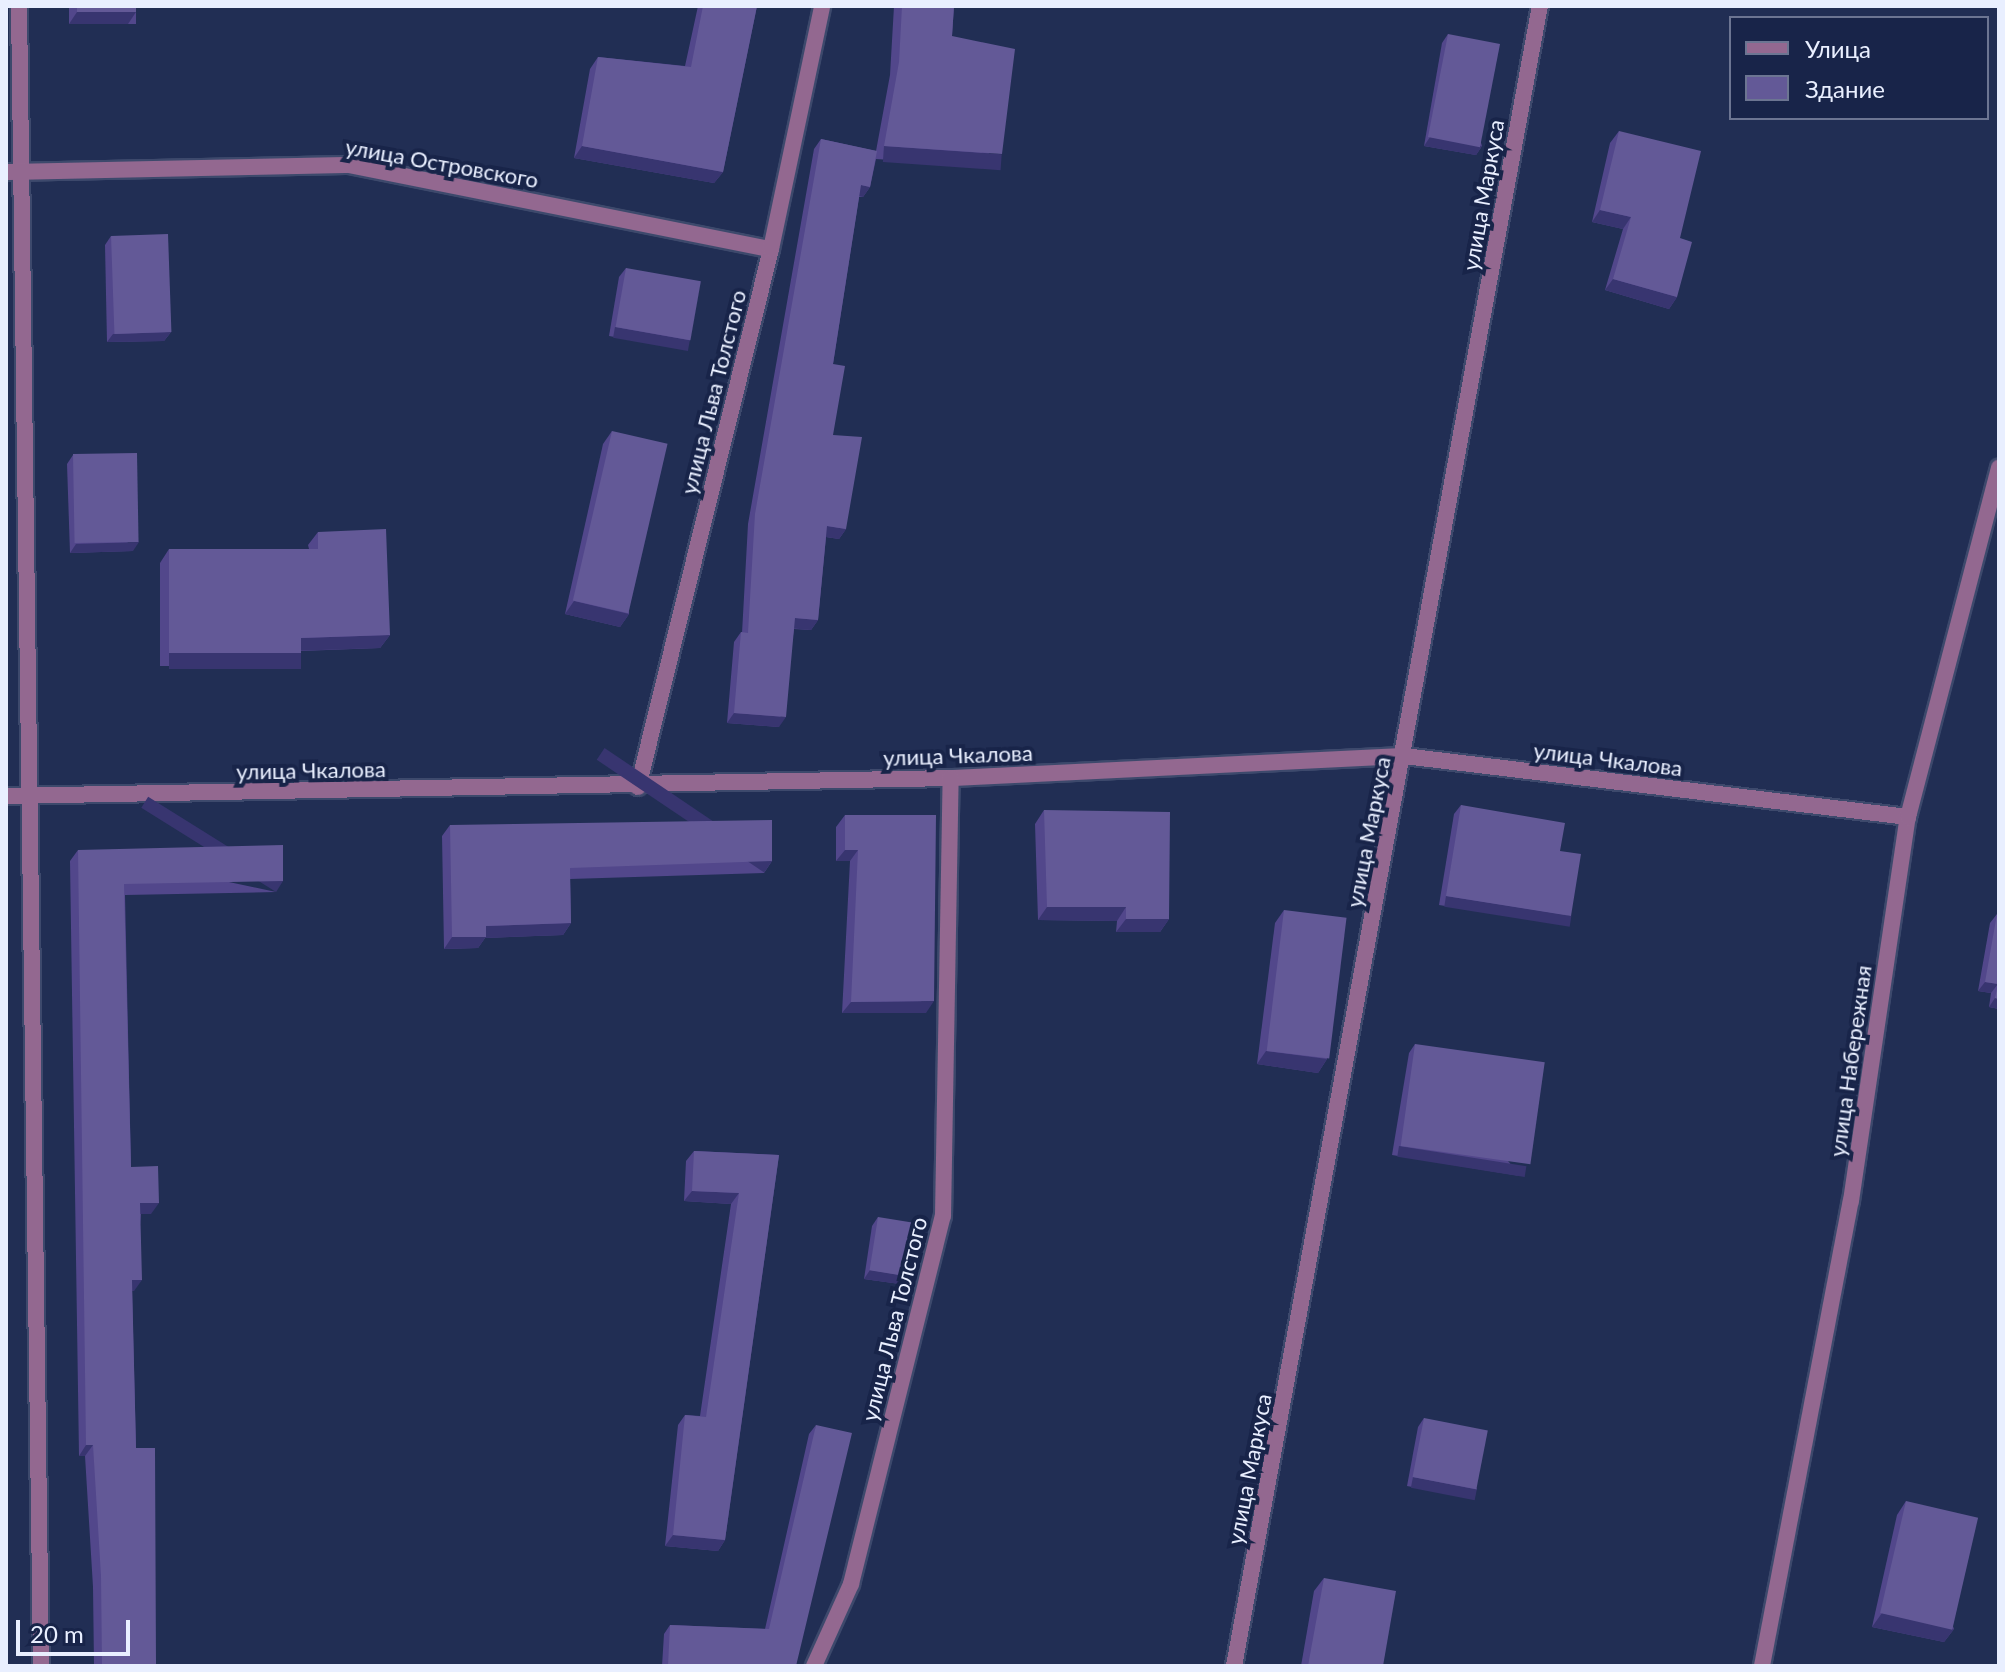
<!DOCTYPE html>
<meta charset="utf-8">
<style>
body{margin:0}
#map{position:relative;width:2005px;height:1672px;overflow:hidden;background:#212e54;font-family:Lato,sans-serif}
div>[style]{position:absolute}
.roads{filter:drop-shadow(2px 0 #3d496c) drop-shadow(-2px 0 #3d496c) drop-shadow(0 2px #3d496c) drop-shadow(0 -2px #3d496c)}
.street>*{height:16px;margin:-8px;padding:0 8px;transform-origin:8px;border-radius:8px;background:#936890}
.wall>*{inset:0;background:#52478b;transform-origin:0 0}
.shaded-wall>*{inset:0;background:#383570;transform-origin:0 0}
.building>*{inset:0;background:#635997;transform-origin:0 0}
span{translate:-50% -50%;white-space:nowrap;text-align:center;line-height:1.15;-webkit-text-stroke:8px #182449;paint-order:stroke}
.street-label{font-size:22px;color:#e9efff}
.frame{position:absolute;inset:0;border:8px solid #e9efff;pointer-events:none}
.legend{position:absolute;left:1729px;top:16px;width:260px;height:104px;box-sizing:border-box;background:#182449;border:2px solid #6c7592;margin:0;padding:10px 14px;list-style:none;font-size:24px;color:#e9efff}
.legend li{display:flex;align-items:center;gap:16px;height:40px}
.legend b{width:40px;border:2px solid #6c7592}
.scale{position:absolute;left:16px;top:1620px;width:114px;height:36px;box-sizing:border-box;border:4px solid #e9efff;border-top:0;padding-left:10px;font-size:24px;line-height:28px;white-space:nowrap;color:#e9efff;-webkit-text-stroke:6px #182449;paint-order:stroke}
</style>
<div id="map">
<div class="roads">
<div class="street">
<i style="left:19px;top:6px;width:1660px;rotate:89.24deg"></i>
<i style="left:6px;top:172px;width:343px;rotate:-1.2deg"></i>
<i style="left:349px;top:165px;width:430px;rotate:11.3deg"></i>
<i style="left:638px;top:787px;width:554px;rotate:-76.11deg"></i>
<i style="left:771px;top:249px;width:248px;rotate:-78.1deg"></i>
<i style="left:6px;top:796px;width:945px;rotate:-1.09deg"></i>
<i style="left:951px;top:778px;width:454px;rotate:-2.8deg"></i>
<i style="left:1404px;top:756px;width:508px;rotate:6.9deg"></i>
<i style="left:814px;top:1666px;width:90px;rotate:-65.7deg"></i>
<i style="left:851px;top:1584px;width:379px;rotate:-76deg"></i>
<i style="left:943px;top:1216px;width:438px;rotate:-89deg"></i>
<i style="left:1234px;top:1666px;width:1688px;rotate:-79.56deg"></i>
<i style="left:1762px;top:1666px;width:473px;rotate:-79.2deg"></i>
<i style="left:1851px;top:1201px;width:388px;rotate:-81.6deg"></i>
<i style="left:1908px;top:817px;width:361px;rotate:-75.4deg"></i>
</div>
</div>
<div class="wall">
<i style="left:69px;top:6px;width:67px;height:18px"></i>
<i style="clip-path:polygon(698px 6px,757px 6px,723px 172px,714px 183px,574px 158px,590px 69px,598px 57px,685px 66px)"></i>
<i style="clip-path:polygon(894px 6px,954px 6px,952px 36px,993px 167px,876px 159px,870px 187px,863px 197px,859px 197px,833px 364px,833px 435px,846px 529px,839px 539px,826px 537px,818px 620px,811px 630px,794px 629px,779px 727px,727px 723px,734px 642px,741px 632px,742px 633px,748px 524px,814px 149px,821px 139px,876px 151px,890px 75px)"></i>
<i style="clip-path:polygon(1448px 34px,1482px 146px,1476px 155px,1424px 146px,1442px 43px)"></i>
<i style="clip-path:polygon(1619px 131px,1680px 238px,1677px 297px,1669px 309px,1605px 290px,1623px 229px,1592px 222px,1610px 143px)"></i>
<i style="clip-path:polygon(111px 236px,171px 332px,164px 341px,107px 342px,105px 245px)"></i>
<i style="clip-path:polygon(626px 268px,690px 340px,684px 349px,609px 336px,619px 277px)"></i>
<i style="clip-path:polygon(612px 431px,629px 614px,620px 627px,565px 614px,603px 444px)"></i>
<i style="clip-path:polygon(73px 455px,133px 551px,70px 553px,67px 464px)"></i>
<i style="clip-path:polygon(318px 532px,390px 635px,380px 648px,301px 651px,301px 653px,291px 666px,160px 666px,160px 563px,169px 549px,309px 549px,308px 545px)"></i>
<i style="clip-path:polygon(1461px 805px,1560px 851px,1565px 925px,1439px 905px,1454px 814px)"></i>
<i style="clip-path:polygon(1044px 810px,1169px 919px,1160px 932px,1116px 932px,1117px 921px,1038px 920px,1035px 824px)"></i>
<i style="clip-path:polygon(845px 815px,926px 1013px,842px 1013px,850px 861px,836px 861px,836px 827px)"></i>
<i style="clip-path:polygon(450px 825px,772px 861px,764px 873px,570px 879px,571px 923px,563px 935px,485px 938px,478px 948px,444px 949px,442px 836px)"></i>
<i style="clip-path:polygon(78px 850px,276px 892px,125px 895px,131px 1167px,151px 1214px,141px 1214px,134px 1291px,132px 1291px,136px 1448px,156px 1666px,94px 1666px,93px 1587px,85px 1456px,79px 1456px,70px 861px)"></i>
<i style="clip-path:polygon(1284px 910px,1327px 1059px,1318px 1073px,1257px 1064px,1275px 923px)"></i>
<i style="clip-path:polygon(1997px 914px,1999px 1009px,1989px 1007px,1991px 993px,1978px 991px,1990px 923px)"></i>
<i style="clip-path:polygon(1415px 1044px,1520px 1176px,1392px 1155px,1409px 1053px)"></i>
<i style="clip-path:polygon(694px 1151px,779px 1155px,725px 1540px,718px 1551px,665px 1546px,678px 1425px,685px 1415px,700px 1416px,731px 1204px,684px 1201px,686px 1161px)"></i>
<i style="clip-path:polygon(878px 1217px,906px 1276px,900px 1284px,864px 1279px,872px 1226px)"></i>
<i style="clip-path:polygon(1424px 1418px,1477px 1489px,1471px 1498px,1407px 1486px,1418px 1427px)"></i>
<i style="clip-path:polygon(816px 1425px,796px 1666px,662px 1666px,664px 1634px,670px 1625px,765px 1629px,809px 1434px)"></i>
<i style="clip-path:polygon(1906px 1501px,1954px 1629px,1944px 1642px,1872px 1627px,1897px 1515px)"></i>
<i style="clip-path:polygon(1324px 1578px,1383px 1666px,1301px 1666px,1314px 1591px)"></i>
</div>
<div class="shaded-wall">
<i style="clip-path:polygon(77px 12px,136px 12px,128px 24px,69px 24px)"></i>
<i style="clip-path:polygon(1430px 137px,1482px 146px,1476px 155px,1424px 146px)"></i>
<i style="clip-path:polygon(582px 146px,723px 172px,714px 183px,574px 158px)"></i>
<i style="left:884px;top:146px;width:118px;height:16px;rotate:4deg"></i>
<i style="clip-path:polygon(861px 185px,870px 187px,863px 197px,854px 195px)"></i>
<i style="clip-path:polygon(1600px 210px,1631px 217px,1623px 229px,1592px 222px)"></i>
<i style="clip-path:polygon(1613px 279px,1677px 297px,1669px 309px,1605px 290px)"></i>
<i style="left:615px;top:327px;width:76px;height:11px;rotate:10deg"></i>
<i style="clip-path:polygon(171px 332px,164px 341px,107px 342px,113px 334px)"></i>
<i style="clip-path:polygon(827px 526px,846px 529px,839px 539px,820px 536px)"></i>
<i style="clip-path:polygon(139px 542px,133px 551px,70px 553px,76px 544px)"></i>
<i style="clip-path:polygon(574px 601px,629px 614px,620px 627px,565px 614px)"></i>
<i style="clip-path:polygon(795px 618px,818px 620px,811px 630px,788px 628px)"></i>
<i style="clip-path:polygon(390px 635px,380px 648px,291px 651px,301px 638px)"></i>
<i style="left:169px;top:653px;width:132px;height:16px"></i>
<i style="clip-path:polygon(734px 713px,786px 717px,779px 727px,727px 723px)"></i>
<i style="clip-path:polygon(845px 850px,858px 850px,850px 861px,836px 861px)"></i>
<i style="left:772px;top:861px;width:14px;height:202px;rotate:124deg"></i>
<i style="left:283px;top:881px;width:13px;height:159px;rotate:122deg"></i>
<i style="left:1446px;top:896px;width:127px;height:11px;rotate:9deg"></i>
<i style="clip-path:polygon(1047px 907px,1126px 907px,1117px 921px,1038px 920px)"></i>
<i style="clip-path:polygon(1126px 919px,1169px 919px,1160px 932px,1116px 932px)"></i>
<i style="clip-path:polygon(571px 923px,563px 935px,485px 938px,478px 948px,444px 949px,452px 937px,486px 926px)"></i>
<i style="clip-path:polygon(1985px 982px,1998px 984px,1991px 993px,1978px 991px)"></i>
<i style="clip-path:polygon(1995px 998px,1999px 999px,1999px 1009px,1989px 1007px)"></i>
<i style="clip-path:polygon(934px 1001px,926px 1013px,842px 1013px,851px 1002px)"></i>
<i style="clip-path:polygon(1266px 1051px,1327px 1059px,1318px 1073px,1257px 1064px)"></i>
<i style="left:1399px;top:1146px;width:129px;height:11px;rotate:9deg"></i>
<i style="clip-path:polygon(692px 1191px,739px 1193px,731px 1204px,684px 1201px)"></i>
<i style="clip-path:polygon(140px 1203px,159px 1203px,151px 1214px,133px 1214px)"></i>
<i style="clip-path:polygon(870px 1270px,906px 1276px,900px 1284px,864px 1279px)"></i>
<i style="clip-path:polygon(132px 1280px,142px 1280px,134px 1291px,124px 1291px)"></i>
<i style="clip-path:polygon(86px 1445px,93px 1445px,85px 1456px,79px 1456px)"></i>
<i style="left:1413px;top:1477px;width:65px;height:11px;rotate:11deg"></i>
<i style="clip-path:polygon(673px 1535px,725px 1540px,718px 1551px,665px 1546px)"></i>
<i style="clip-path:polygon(1882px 1613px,1954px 1629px,1944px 1642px,1872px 1627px)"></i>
</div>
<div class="building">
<i style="left:77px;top:6px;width:59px;height:6px"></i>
<i style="clip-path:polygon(703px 6px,757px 6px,723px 172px,582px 146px,598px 57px,691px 67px)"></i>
<i style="clip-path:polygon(902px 6px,954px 6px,952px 36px,1015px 49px,1002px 154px,884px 146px,899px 62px)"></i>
<i style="left:1448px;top:34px;width:53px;height:105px;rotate:11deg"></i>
<i style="clip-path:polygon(1619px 131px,1701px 151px,1680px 238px,1692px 242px,1677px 297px,1613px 279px,1631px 217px,1600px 210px)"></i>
<i style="clip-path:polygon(821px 139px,877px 151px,870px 187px,861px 185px,833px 364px,845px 366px,833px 435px,862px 437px,846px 529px,827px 526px,818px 620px,795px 618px,786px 717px,734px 713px,741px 632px,748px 633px,755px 514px)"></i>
<i style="left:168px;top:234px;width:98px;height:57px;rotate:88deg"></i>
<i style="left:626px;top:268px;width:76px;height:60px;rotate:10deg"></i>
<i style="left:612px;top:431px;width:57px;height:174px;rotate:13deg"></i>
<i style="left:137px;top:453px;width:89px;height:64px;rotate:89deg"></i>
<i style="clip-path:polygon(386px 529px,390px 635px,301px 638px,301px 653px,169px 653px,169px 549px,318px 549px,318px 532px)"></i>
<i style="clip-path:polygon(1461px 805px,1565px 823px,1560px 851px,1581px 854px,1571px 916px,1446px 896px)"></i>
<i style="clip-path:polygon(1044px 810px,1170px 812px,1169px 919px,1126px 919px,1126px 907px,1047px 907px)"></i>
<i style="clip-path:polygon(845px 815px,936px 815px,934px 1001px,851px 1002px,858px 850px,845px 850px)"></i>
<i style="clip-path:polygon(772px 820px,772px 861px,570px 868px,571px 923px,486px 926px,486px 937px,452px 937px,450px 825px)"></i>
<i style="clip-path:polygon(283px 845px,283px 881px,124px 884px,131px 1167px,158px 1166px,159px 1203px,140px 1203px,142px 1280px,132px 1280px,136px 1448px,155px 1448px,156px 1666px,102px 1666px,101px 1576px,93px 1445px,86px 1445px,78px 850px)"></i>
<i style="left:1284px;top:910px;width:63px;height:142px;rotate:7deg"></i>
<i style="clip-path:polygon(1997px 914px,1999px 914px,1999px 999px,1995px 998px,1998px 984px,1985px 982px)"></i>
<i style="left:1415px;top:1044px;width:131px;height:103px;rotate:8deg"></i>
<i style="clip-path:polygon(694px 1151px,779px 1155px,725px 1540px,673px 1535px,685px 1415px,706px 1417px,739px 1193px,692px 1191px)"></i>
<i style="left:878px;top:1217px;width:36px;height:54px;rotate:9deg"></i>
<i style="left:1424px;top:1418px;width:65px;height:60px;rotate:11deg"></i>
<i style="clip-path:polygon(816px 1425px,852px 1433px,796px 1666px,668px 1666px,670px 1625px,769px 1629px)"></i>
<i style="left:1906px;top:1501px;width:74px;height:115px;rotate:13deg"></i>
<i style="clip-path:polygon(1324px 1578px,1396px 1591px,1383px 1666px,1308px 1666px)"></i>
</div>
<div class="street-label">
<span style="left:442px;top:163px;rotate:10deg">улица Островского</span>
<span style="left:1483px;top:195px;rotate:-80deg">улица Маркуса</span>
<span style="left:713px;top:392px;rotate:-76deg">улица Льва Толстого</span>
<span style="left:958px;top:755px;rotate:-2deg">улица Чкалова</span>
<span style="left:1608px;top:759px;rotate:7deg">улица Чкалова</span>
<span style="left:311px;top:770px;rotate:-1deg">улица Чкалова</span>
<span style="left:1368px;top:832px;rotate:-79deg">улица Маркуса</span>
<span style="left:1850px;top:1061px;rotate:-82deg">улица Набережная</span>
<span style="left:894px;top:1319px;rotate:-76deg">улица Льва Толстого</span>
<span style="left:1249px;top:1469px;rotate:-79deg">улица Маркуса</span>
</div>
<div class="frame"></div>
<ul class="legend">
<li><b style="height:10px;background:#936890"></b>Улица</li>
<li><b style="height:22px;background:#635997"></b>Здание</li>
</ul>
<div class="scale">20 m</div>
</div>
